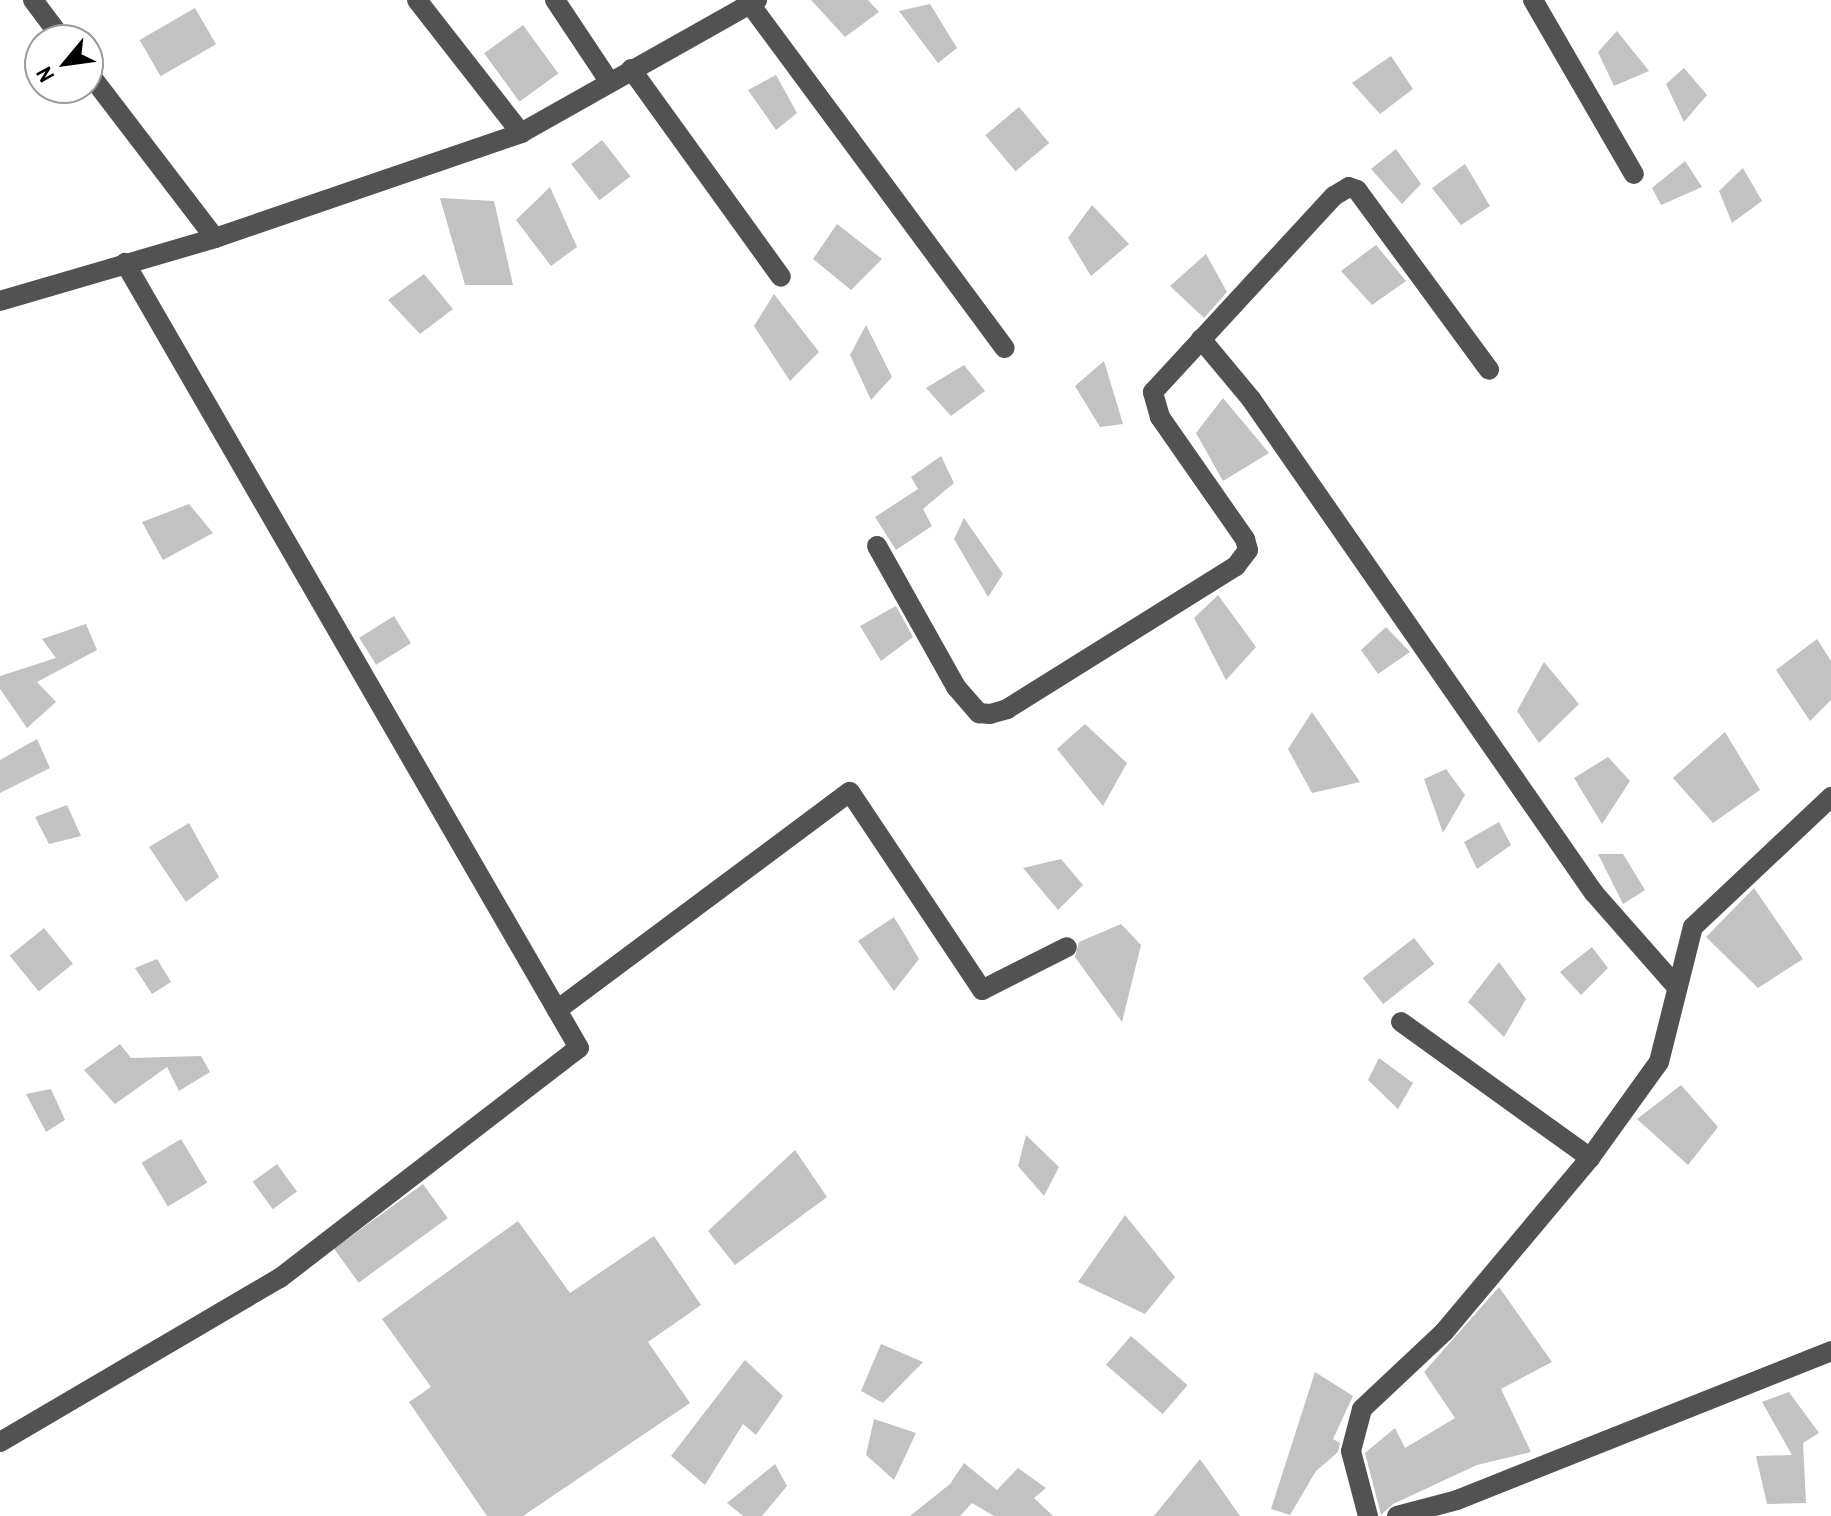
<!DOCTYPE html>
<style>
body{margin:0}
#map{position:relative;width:1831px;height:1516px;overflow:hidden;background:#fff;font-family:"Archivo Narrow",sans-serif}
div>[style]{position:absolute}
.building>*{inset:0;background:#c2c2c2;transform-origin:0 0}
.minor>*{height:20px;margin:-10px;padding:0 10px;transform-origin:10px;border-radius:10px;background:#525252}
span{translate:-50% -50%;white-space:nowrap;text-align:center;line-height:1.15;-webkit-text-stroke:7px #fff;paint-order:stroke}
.north{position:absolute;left:24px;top:24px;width:80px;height:80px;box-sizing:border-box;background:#fff;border:2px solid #999;border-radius:50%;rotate:241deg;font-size:22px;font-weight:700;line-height:32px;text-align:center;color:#000}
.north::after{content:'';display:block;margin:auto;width:28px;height:36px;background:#000;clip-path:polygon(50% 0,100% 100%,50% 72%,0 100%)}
</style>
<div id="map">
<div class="building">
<i style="clip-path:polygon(811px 0,868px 0,879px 12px,845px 37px)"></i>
<i style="clip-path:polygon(930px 4px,957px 48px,938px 63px,899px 11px)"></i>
<i style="left:195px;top:8px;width:42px;height:64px;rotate:60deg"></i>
<i style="left:523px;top:25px;width:60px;height:48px;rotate:54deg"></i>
<i style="clip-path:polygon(1617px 31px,1649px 71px,1614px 86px,1598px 52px)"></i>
<i style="clip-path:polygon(1391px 56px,1413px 89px,1380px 114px,1352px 83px)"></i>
<i style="clip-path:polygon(1684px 68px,1707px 95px,1684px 122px,1666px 84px)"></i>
<i style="clip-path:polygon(776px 75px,797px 113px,776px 130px,748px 90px)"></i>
<i style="left:1019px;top:107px;width:47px;height:44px;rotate:50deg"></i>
<i style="left:602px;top:140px;width:46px;height:39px;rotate:52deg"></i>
<i style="clip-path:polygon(1396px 149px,1421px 184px,1402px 204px,1371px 169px)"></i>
<i style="clip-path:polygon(1685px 161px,1702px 187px,1661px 205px,1652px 188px)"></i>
<i style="clip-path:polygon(1465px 164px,1490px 206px,1461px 225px,1432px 188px)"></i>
<i style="clip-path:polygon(1743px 168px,1762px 201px,1732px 223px,1719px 191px)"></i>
<i style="clip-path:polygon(550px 187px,577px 247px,551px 266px,516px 220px)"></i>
<i style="clip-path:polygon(440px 198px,494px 201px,513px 285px,465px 285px)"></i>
<i style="clip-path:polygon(1092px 205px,1129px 244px,1091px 276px,1068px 238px)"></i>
<i style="clip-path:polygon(837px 224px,882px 259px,851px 290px,813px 259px)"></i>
<i style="clip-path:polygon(1376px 245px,1406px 281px,1372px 305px,1341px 271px)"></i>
<i style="clip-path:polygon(1206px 254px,1227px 292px,1204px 318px,1170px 286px)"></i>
<i style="clip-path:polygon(424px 274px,453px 309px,420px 334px,388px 300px)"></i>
<i style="clip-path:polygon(774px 294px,819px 352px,790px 381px,754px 326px)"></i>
<i style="clip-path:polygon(866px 325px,892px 377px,871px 400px,850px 355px)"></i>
<i style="clip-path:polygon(1104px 361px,1123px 424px,1100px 427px,1075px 386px)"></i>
<i style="clip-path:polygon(964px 365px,985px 391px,951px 416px,926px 388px)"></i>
<i style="clip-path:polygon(1223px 398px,1269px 453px,1223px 481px,1196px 433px)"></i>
<i style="clip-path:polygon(941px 456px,954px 483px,923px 509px,932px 526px,896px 550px,875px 517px,918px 489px,911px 477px)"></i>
<i style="clip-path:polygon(189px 504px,213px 533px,163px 560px,142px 522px)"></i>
<i style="clip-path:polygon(964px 518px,1003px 574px,988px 597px,954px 539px)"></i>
<i style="clip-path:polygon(1218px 595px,1256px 647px,1226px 680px,1194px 618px)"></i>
<i style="clip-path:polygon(896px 606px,913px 637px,881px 661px,860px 626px)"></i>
<i style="left:394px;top:616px;width:32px;height:41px;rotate:58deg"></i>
<i style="clip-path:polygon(86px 624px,97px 650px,37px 682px,56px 702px,27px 728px,0 689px,0 676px,56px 658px,42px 639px)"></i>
<i style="clip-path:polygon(1386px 627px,1410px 652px,1378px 674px,1361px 650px)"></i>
<i style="clip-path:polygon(1817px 639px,1831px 661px,1831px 700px,1810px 721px,1776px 670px)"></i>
<i style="clip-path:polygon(1544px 662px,1579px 704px,1539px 743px,1517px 711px)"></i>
<i style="clip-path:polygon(1312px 712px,1360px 782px,1312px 793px,1288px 749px)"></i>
<i style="clip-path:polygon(1085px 724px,1127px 763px,1103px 806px,1057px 749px)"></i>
<i style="clip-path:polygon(1725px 732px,1760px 790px,1713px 823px,1673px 778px)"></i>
<i style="clip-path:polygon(37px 739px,50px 768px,0 793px,0 760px)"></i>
<i style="clip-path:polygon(1608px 757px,1630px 781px,1602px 824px,1574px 778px)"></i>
<i style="clip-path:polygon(1446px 769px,1465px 795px,1443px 833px,1424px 779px)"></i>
<i style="clip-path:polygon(67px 805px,81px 836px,49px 844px,35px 817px)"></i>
<i style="clip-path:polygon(1499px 822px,1511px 845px,1477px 869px,1464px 842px)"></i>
<i style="clip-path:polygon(189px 823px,219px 877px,186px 902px,149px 847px)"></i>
<i style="clip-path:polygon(1598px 854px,1623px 854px,1645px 890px,1623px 904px)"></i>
<i style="clip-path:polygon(1061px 859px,1083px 885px,1058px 910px,1023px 868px)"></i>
<i style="clip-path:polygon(1754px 888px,1803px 959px,1758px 988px,1706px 937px)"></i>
<i style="clip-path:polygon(894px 917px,919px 959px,894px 991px,858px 941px)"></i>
<i style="clip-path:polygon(1121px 924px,1141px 945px,1122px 1022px,1075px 957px,1079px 942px)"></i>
<i style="left:44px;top:928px;width:46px;height:44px;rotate:51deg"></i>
<i style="left:1414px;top:938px;width:33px;height:65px;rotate:52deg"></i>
<i style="clip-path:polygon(1592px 947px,1608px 968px,1581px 995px,1560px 972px)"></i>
<i style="clip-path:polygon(157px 959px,171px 982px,152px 994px,135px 968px)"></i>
<i style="clip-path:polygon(1499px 962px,1526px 999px,1504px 1037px,1468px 1002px)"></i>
<i style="clip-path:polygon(120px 1044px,131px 1058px,201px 1056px,210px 1072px,179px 1091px,167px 1067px,115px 1104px,84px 1070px)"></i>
<i style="clip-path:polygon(1379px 1058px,1413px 1083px,1398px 1109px,1368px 1080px)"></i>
<i style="clip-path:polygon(1681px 1085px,1718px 1127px,1688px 1165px,1637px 1119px)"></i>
<i style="clip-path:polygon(51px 1089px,65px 1120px,46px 1132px,26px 1094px)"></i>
<i style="clip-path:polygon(1026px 1135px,1059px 1167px,1044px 1196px,1018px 1166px)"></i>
<i style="left:181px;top:1139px;width:51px;height:46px;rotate:59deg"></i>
<i style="clip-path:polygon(795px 1150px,827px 1197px,735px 1265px,708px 1231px)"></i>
<i style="left:277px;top:1164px;width:34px;height:30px;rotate:54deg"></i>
<i style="left:423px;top:1184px;width:42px;height:110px;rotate:54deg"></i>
<i style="clip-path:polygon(1125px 1215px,1175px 1277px,1145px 1314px,1078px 1282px)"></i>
<i style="clip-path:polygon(518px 1221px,570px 1293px,654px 1236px,701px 1305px,648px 1342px,690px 1403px,523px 1516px,487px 1516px,409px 1402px,431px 1387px,382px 1319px)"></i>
<i style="clip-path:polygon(1499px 1287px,1552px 1362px,1501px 1389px,1531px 1452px,1477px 1465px,1393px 1504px,1381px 1515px,1365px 1453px,1395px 1428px,1405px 1448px,1455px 1418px,1424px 1372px)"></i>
<i style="left:1131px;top:1336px;width:75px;height:38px;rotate:41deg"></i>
<i style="clip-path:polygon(881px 1344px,923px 1362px,883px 1403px,861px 1391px)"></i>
<i style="clip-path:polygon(745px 1360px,783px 1396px,756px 1435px,743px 1424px,705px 1485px,671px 1456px)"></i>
<i style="clip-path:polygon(1315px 1372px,1353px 1396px,1333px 1439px,1340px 1443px,1338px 1452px,1316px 1471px,1290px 1515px,1271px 1509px)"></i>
<i style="clip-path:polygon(1789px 1392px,1819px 1433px,1803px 1443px,1806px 1503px,1767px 1504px,1756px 1456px,1792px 1455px,1762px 1402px)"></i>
<i style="clip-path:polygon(874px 1419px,916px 1433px,894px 1480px,866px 1455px)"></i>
<i style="clip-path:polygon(1200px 1459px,1240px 1516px,1154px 1516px)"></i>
<i style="clip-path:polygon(964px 1463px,997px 1490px,1018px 1468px,1046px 1488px,1034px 1498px,1053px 1516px,994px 1516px,972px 1503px,960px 1516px,910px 1516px,950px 1484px)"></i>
<i style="clip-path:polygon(775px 1464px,787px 1486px,762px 1516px,743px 1516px,727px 1503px)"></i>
</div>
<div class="minor">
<i style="left:33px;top:0;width:50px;rotate:53.1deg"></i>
<i style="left:417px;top:0;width:169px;rotate:52deg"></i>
<i style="left:555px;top:0;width:97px;rotate:56.3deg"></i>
<i style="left:1533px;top:0;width:201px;rotate:59.9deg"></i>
<i style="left:750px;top:4px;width:428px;rotate:53.5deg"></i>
<i style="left:631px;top:69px;width:256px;rotate:54.2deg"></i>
<i style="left:88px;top:72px;width:209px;rotate:52.6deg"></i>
<i style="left:0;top:301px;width:224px;rotate:-16.3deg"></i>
<i style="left:215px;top:238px;width:324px;rotate:-18.9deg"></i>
<i style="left:521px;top:133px;width:271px;rotate:-29.4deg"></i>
<i style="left:1201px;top:339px;width:78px;rotate:50.2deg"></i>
<i style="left:1251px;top:399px;width:601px;rotate:55.23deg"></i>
<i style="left:1594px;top:893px;width:125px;rotate:48.6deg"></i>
<i style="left:877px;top:546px;width:162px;rotate:60.7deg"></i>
<i style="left:956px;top:687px;width:35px;rotate:49deg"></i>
<i style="left:979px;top:713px;width:11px;rotate:5deg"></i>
<i style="left:990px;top:714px;width:18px;rotate:-16deg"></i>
<i style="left:1007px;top:709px;width:270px;rotate:-32deg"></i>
<i style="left:1236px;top:566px;width:20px;rotate:-53deg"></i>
<i style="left:1248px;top:550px;width:11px;rotate:-105deg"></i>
<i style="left:1245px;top:539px;width:149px;rotate:-124.9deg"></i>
<i style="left:1160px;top:417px;width:26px;rotate:-106deg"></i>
<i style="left:1153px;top:392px;width:267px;rotate:-47.3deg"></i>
<i style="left:1334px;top:196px;width:17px;rotate:-31deg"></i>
<i style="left:1349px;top:187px;width:9px;rotate:21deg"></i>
<i style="left:1357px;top:190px;width:223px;rotate:53.7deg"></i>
<i style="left:557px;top:1010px;width:365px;rotate:-36.7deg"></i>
<i style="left:850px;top:792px;width:238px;rotate:56.3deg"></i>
<i style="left:982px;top:990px;width:95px;rotate:-26.8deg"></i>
<i style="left:1401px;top:1022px;width:233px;rotate:35.7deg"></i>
<i style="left:0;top:1442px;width:324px;rotate:-30.4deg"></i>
<i style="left:280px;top:1278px;width:377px;rotate:-37.6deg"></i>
<i style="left:579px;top:1048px;width:907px;rotate:-120.04deg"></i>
<i style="left:1368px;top:1516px;width:67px;rotate:-104.7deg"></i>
<i style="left:1351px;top:1451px;width:43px;rotate:-75.3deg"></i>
<i style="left:1362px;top:1409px;width:112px;rotate:-43.2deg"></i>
<i style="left:1444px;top:1332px;width:227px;rotate:-50deg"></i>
<i style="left:1590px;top:1158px;width:118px;rotate:-54.3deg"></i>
<i style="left:1659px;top:1062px;width:139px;rotate:-75.9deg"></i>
<i style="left:1693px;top:927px;width:190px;rotate:-43.3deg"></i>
<i style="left:1397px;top:1516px;width:62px;rotate:-14.9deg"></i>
<i style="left:1457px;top:1500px;width:403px;rotate:-21.7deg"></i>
</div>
<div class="north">N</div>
</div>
